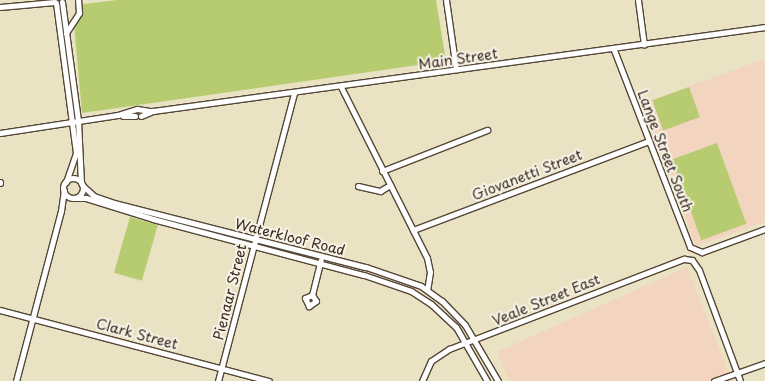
<!DOCTYPE html>
<style>
body{margin:0}
#map{position:relative;width:765px;height:381px;overflow:hidden;background:#e9e3c3;font-family:"Playpen Sans",sans-serif}
div>[style]{position:absolute}
.built>*{inset:0;background:#f3d4bf}
.green>*{inset:0;background:#b7cc70;transform-origin:0 0}
.roads{filter:drop-shadow(1px 0 #554637) drop-shadow(-1px 0 #554637) drop-shadow(0 1px #554637) drop-shadow(0 -1px #554637)}
.minor>*{height:5px;margin:-2.5px;padding:0 2.5px;transform-origin:2.5px;border-radius:2.5px;background:#fff}
.minor>.ring{margin:-2.5px;padding:0;box-sizing:content-box;background:none;border:5px solid #fff;border-radius:50%}
span{translate:-50% -50%;white-space:nowrap;text-align:center;line-height:1.15;-webkit-text-stroke:4px #f7f3e8;paint-order:stroke}
.street-label{font-size:14px;color:#3b2a1e}
</style>
<div id="map">
<div class="built">
<i style="clip-path:polygon(765px 59px,765px 222px,696px 246px,643px 103px)"></i>
<i style="clip-path:polygon(687px 267px,732px 381px,509px 381px,497px 352px)"></i>
</div>
<div class="green">
<i style="clip-path:polygon(117px 0,436px 0,446px 61px,82px 113px,74px 24px,84px 4px)"></i>
<i style="left:689px;top:87px;width:32px;height:39px;rotate:70deg"></i>
<i style="left:717px;top:143px;width:86px;height:48px;rotate:70deg"></i>
<i style="left:130px;top:217px;width:29px;height:58px;rotate:16deg"></i>
</div>
<div class="roads">
<div class="minor">
<i style="left:446px;top:0;width:70px;rotate:81.8deg"></i>
<i style="left:638px;top:0;width:45px;rotate:82.4deg"></i>
<i style="left:62px;top:2px;width:119px;rotate:82.3deg"></i>
<i style="left:78px;top:120px;width:63px;rotate:87.3deg"></i>
<i style="left:56px;top:3px;width:151px;rotate:82.4deg"></i>
<i style="left:76px;top:153px;width:31px;rotate:109deg"></i>
<i style="left:0;top:7px;width:55px;rotate:-5.2deg"></i>
<i style="left:66px;top:33px;width:24px;rotate:-57deg"></i>
<i style="left:79px;top:13px;width:13px;rotate:-94deg"></i>
<i style="left:614px;top:50px;width:211px;rotate:68.9deg"></i>
<i style="left:690px;top:247px;width:13px;rotate:23deg"></i>
<i style="left:702px;top:252px;width:67px;rotate:-20.1deg"></i>
<i style="left:341px;top:87px;width:191px;rotate:63.3deg"></i>
<i style="left:427px;top:258px;width:14px;rotate:78deg"></i>
<i style="left:430px;top:272px;width:18px;rotate:99deg"></i>
<i style="left:123px;top:116px;width:12px"></i>
<i style="left:141px;top:116px;width:13px;rotate:-23deg"></i>
<i style="left:153px;top:111px;width:618px;rotate:-7.82deg"></i>
<i style="left:0;top:133px;width:119px;rotate:-8.7deg"></i>
<i style="left:118px;top:115px;width:20px;rotate:-18deg"></i>
<i style="left:137px;top:109px;width:13px;rotate:9deg"></i>
<i style="left:382px;top:171px;width:113px;rotate:-21.3deg"></i>
<i class="ring" style="left:63px;top:178px;width:15px;height:15px"></i>
<i style="left:0;top:182px;width:1px;rotate:90deg"></i>
<i style="left:82px;top:185px;width:16px;rotate:43deg"></i>
<i style="left:94px;top:196px;width:21px;rotate:19deg"></i>
<i style="left:114px;top:203px;width:260px;rotate:14.3deg"></i>
<i style="left:366px;top:267px;width:58px;rotate:19.1deg"></i>
<i style="left:421px;top:286px;width:26px;rotate:36deg"></i>
<i style="left:442px;top:301px;width:33px;rotate:46deg"></i>
<i style="left:465px;top:325px;width:65px;rotate:59.5deg"></i>
<i style="left:358px;top:186px;width:23px;rotate:13deg"></i>
<i style="left:380px;top:191px;width:12px;rotate:-31deg"></i>
<i style="left:74px;top:198px;width:12px"></i>
<i style="left:86px;top:198px;width:70px;rotate:17.4deg"></i>
<i style="left:153px;top:219px;width:218px;rotate:14.9deg"></i>
<i style="left:364px;top:275px;width:50px;rotate:18.8deg"></i>
<i style="left:411px;top:291px;width:24px;rotate:33deg"></i>
<i style="left:431px;top:304px;width:34px;rotate:43deg"></i>
<i style="left:456px;top:327px;width:62px;rotate:60.1deg"></i>
<i style="left:413px;top:230px;width:252px;rotate:-20.7deg"></i>
<i style="left:312px;top:295px;width:7px;rotate:56deg"></i>
<i style="left:316px;top:301px;width:9px;rotate:144deg"></i>
<i style="left:309px;top:306px;width:9px;rotate:-117deg"></i>
<i style="left:305px;top:298px;width:8px;rotate:-23deg"></i>
<i style="left:312px;top:295px;width:36px;rotate:-76deg"></i>
<i style="left:0;top:310px;width:278px;rotate:14.8deg"></i>
<i style="left:16px;top:381px;width:176px;rotate:-75.2deg"></i>
<i style="left:61px;top:211px;width:21px;rotate:-82deg"></i>
<i style="left:218px;top:381px;width:298px;rotate:-75.2deg"></i>
<i style="left:422px;top:381px;width:22px;rotate:-66deg"></i>
<i style="left:431px;top:361px;width:22px;rotate:-34deg"></i>
<i style="left:449px;top:349px;width:252px;rotate:-21deg"></i>
<i style="left:684px;top:259px;width:8px;rotate:7deg"></i>
<i style="left:692px;top:260px;width:12px;rotate:55deg"></i>
<i style="left:699px;top:270px;width:118px;rotate:69.7deg"></i>
<i style="left:714px;top:381px;width:54px;rotate:-19.4deg"></i>
</div>
</div>
<div class="street-label">
<span style="left:458px;top:59px;rotate:-8deg">Main Street</span>
<span style="left:665px;top:151px;rotate:69deg">Lange Street South</span>
<span style="left:527px;top:175px;rotate:-21deg">Giovanetti Street</span>
<span style="left:290px;top:237px;rotate:14deg">Waterkloof Road</span>
<span style="left:230px;top:292px;rotate:-76deg">Pienaar Street</span>
<span style="left:546px;top:300px;rotate:-22deg">Veale Street East</span>
<span style="left:137px;top:334px;rotate:15deg">Clark Street</span>
</div>
</div>
